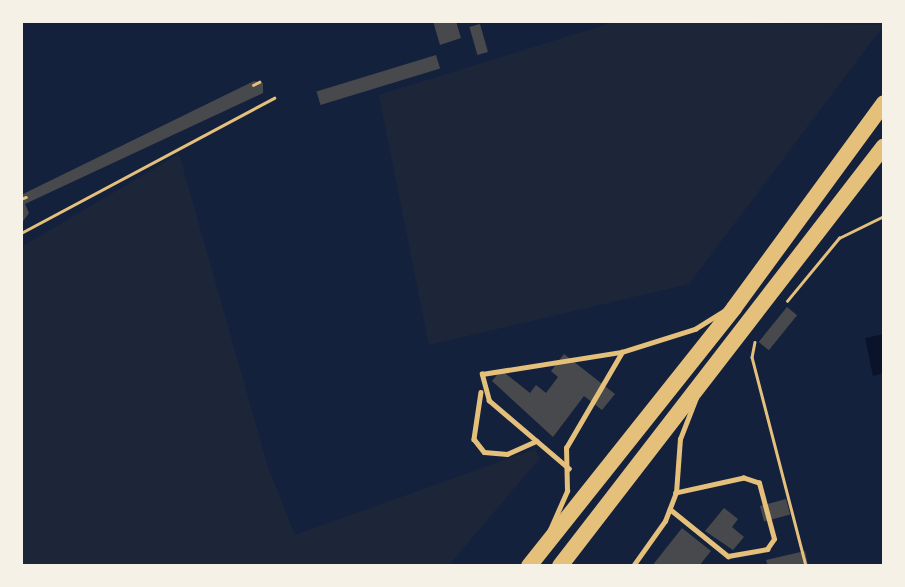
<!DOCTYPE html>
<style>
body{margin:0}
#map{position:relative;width:905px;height:587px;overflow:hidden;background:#14213d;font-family:Rubik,sans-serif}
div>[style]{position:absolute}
.green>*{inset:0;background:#1d2539}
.water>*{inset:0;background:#0b132b}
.building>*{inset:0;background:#48494c;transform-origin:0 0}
.path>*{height:2.5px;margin:-1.25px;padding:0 1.25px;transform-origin:1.25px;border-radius:1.25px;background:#e5c07b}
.service>*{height:4.5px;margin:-2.25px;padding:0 2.25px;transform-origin:2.25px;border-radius:2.25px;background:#e5c07b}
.trunk>*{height:16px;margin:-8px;padding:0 8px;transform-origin:8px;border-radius:8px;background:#e5c07b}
span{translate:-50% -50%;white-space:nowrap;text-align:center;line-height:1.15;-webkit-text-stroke:5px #f6f1e7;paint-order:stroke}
.frame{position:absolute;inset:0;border:23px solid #f6f1e7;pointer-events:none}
</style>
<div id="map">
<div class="green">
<i style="clip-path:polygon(617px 21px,884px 25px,689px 284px,429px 345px,379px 95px)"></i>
<i style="clip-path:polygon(179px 154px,268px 467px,295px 535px,535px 449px,540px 458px,448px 566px,21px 566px,21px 247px)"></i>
</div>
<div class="water">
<i style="clip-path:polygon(884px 334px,884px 373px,873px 376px,865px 338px)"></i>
</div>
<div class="building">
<i style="clip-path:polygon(433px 21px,456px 21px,461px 38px,440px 45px)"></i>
<i style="left:480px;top:24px;width:29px;height:11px;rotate:74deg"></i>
<i style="left:436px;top:55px;width:14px;height:125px;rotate:73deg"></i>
<i style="clip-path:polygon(254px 81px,263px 83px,263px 93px,25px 204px,29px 213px,21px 224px,21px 195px)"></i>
<i style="left:787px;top:307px;width:13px;height:45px;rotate:39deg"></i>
<i style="clip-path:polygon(564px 354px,615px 394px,602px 410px,584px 396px,553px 437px,492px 381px,501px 370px,530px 393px,536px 385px,546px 393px,558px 377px,551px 371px)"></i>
<i style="left:786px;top:499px;width:16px;height:27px;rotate:75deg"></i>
<i style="clip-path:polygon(724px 508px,738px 519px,732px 527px,744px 537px,733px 550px,705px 531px)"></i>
<i style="clip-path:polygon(682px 528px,711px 551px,699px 566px,652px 566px)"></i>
<i style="clip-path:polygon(805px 551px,808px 566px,768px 566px,766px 560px)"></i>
</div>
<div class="path">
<i style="left:253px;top:85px;width:7px;rotate:-27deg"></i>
<i style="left:21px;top:199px;width:5px;rotate:-22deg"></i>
<i style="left:21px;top:233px;width:287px;rotate:-28.1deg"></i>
<i style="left:787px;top:301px;width:82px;rotate:-50.5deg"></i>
<i style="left:839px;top:238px;width:50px;rotate:-26.1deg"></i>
<i style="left:755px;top:342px;width:15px;rotate:101deg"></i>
<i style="left:752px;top:357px;width:216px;rotate:75.5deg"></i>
</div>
<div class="service">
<i style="left:481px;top:392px;width:48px;rotate:98.5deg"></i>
<i style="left:474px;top:439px;width:16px;rotate:52deg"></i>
<i style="left:484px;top:452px;width:23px;rotate:5deg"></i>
<i style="left:507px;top:454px;width:32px;rotate:-24deg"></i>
<i style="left:569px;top:469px;width:105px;rotate:-139.6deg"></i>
<i style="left:489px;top:401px;width:28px;rotate:-105deg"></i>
<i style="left:482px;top:374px;width:141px;rotate:-9deg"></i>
<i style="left:670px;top:509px;width:75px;rotate:39deg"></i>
<i style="left:728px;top:556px;width:40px;rotate:-10deg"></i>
<i style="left:767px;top:549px;width:12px;rotate:-55deg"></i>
<i style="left:774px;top:539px;width:58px;rotate:-105deg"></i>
<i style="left:759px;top:483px;width:16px;rotate:-162deg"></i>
<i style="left:744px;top:478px;width:70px;rotate:167.6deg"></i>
<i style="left:549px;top:532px;width:45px;rotate:-66.3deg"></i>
<i style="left:567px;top:491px;width:43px;rotate:-91.3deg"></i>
<i style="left:566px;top:448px;width:111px;rotate:-59.7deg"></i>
<i style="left:622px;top:352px;width:77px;rotate:-17.5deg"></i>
<i style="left:695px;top:329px;width:36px;rotate:-32deg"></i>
<i style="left:633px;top:566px;width:55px;rotate:-54.6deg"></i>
<i style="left:665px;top:521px;width:30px;rotate:-69deg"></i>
<i style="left:676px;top:493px;width:54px;rotate:-85.8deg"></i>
<i style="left:680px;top:439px;width:44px;rotate:-68.7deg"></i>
</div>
<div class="trunk">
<i style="left:529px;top:566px;width:330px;rotate:-51.5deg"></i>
<i style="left:734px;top:308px;width:254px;rotate:-53.8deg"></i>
<i style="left:560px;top:566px;width:530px;rotate:-52.35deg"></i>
</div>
<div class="frame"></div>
</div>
